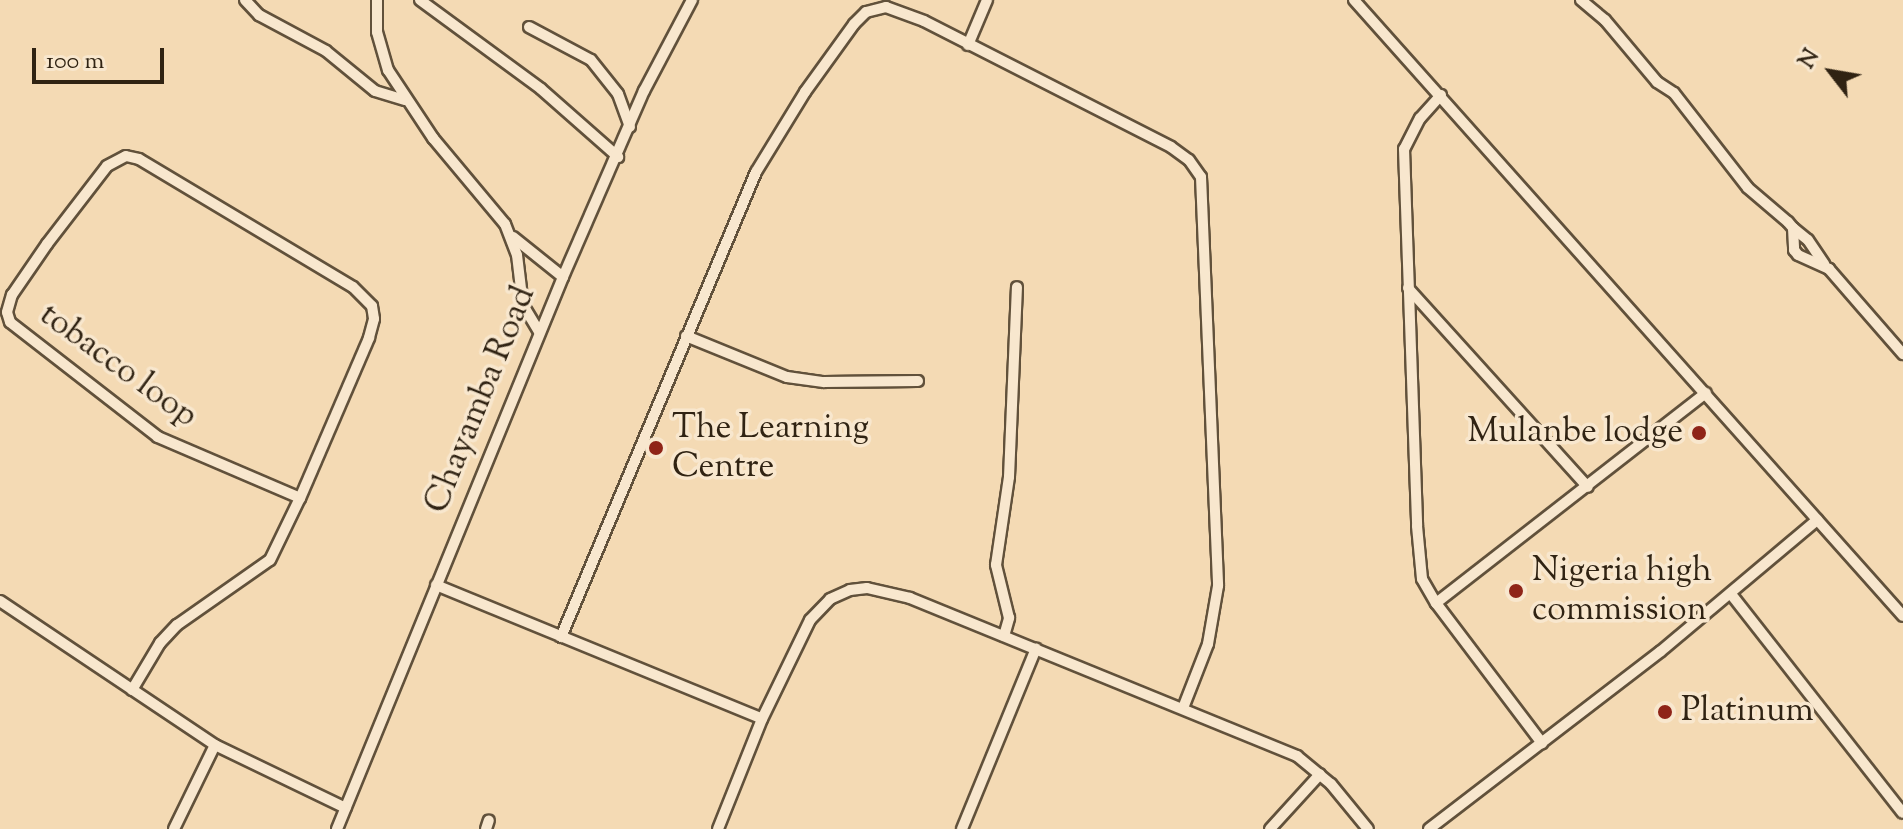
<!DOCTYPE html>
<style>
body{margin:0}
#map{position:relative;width:1903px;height:829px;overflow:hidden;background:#f4dab4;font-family:"Sorts Mill Goudy",serif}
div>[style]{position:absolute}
.roads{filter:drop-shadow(2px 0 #61513b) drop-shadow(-2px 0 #61513b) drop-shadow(0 2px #61513b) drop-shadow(0 -2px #61513b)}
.minor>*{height:10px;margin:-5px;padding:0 5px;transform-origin:5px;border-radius:5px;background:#f8e7ce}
.dots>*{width:22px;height:22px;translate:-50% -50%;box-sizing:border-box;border:4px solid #f8e7ce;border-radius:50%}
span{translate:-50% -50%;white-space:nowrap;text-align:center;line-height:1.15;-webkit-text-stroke:7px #f8e7ce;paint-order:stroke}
.street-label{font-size:34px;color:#302313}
.poi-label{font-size:34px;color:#302313}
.left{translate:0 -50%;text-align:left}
.right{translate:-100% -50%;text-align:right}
.north{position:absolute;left:1791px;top:32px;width:80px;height:80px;-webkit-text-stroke:6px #f8e7ce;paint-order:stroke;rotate:301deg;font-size:22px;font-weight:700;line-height:32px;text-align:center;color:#302313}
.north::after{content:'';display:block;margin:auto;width:28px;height:36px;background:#302313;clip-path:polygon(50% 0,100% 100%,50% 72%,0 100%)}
.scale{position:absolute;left:32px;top:48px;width:132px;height:36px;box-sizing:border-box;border:4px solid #302313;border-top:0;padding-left:10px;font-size:24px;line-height:28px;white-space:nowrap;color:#302313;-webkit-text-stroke:6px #f8e7ce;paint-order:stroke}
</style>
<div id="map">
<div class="roads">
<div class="minor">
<i style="left:245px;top:0;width:21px;rotate:47deg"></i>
<i style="left:259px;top:15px;width:76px;rotate:28.2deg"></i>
<i style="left:326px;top:51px;width:63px;rotate:39.2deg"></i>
<i style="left:375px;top:91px;width:31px;rotate:17deg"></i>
<i style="left:377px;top:0;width:32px;rotate:90deg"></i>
<i style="left:377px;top:32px;width:40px;rotate:74deg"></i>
<i style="left:388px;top:70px;width:82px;rotate:56.5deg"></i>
<i style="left:433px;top:138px;width:112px;rotate:50.1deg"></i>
<i style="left:505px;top:224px;width:33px;rotate:69deg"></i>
<i style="left:517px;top:255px;width:50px;rotate:83.2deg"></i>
<i style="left:523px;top:305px;width:31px;rotate:59deg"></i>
<i style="left:420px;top:0;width:150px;rotate:36.3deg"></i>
<i style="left:541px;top:89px;width:103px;rotate:41.4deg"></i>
<i style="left:1354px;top:0;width:825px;rotate:48.29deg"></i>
<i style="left:1581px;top:0;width:31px;rotate:40deg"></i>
<i style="left:1605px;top:20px;width:81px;rotate:50deg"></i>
<i style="left:1657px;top:82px;width:20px;rotate:33deg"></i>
<i style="left:1674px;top:93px;width:120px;rotate:52.1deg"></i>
<i style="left:1748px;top:188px;width:52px;rotate:40.4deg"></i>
<i style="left:1788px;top:222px;width:8px;rotate:50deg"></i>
<i style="left:1793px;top:228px;width:22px;rotate:87deg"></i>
<i style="left:1794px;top:250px;width:6px;rotate:51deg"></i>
<i style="left:1798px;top:255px;width:34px;rotate:24deg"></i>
<i style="left:1829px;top:269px;width:113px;rotate:49deg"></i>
<i style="left:529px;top:27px;width:70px;rotate:28deg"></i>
<i style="left:591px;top:60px;width:43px;rotate:51.5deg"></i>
<i style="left:618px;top:94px;width:35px;rotate:70deg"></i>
<i style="left:968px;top:45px;width:49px;rotate:-67.1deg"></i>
<i style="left:1441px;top:95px;width:31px;rotate:132deg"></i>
<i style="left:1420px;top:118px;width:35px;rotate:117deg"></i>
<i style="left:1404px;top:149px;width:377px;rotate:88deg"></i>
<i style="left:1417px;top:526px;width:53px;rotate:84.6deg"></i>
<i style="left:1422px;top:579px;width:28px;rotate:60deg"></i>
<i style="left:1436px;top:603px;width:176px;rotate:52.9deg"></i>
<i style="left:126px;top:156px;width:13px;rotate:13deg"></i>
<i style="left:139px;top:159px;width:249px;rotate:30.9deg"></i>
<i style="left:353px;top:287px;width:27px;rotate:45deg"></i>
<i style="left:372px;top:306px;width:13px;rotate:81deg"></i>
<i style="left:374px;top:319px;width:20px;rotate:105deg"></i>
<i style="left:369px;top:338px;width:174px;rotate:113.3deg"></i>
<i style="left:300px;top:498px;width:155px;rotate:-156.8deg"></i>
<i style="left:158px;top:437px;width:187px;rotate:-142.2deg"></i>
<i style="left:10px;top:322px;width:10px;rotate:-107deg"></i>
<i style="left:7px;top:312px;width:18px;rotate:-74deg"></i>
<i style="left:12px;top:295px;width:62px;rotate:-55.5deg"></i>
<i style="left:47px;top:244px;width:98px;rotate:-52.4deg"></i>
<i style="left:107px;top:166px;width:21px;rotate:-28deg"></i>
<i style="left:1793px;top:228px;width:19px;rotate:39deg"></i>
<i style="left:1808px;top:240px;width:29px;rotate:56deg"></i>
<i style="left:513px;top:237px;width:64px;rotate:38.7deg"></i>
<i style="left:1408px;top:288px;width:268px;rotate:47.9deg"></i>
<i style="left:686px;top:336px;width:109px;rotate:22.1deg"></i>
<i style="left:787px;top:377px;width:37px;rotate:8deg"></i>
<i style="left:824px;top:382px;width:94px;rotate:-0.6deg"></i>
<i style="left:436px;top:585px;width:352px;rotate:22.3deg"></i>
<i style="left:1731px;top:594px;width:278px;rotate:51.9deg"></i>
<i style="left:0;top:601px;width:259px;rotate:33.8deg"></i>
<i style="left:215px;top:745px;width:145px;rotate:25.7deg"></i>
<i style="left:1436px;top:603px;width:342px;rotate:-37.9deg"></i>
<i style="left:1004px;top:636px;width:19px;rotate:-74deg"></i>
<i style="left:1009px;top:618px;width:55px;rotate:-103.8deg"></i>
<i style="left:996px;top:565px;width:89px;rotate:-81.6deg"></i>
<i style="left:1009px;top:477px;width:190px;rotate:-87.6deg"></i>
<i style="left:561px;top:637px;width:504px;rotate:-67.25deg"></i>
<i style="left:756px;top:172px;width:94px;rotate:-58.5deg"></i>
<i style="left:805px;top:92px;width:84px;rotate:-54.2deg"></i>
<i style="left:854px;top:24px;width:17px;rotate:-45deg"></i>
<i style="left:866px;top:12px;width:21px;rotate:-14deg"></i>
<i style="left:886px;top:7px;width:40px;rotate:20.2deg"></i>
<i style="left:924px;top:21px;width:277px;rotate:27deg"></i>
<i style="left:1171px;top:147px;width:22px;rotate:36deg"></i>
<i style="left:1189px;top:160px;width:21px;rotate:55deg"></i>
<i style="left:1201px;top:177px;width:409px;rotate:87.6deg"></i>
<i style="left:1218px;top:586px;width:59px;rotate:99.8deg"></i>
<i style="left:1208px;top:644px;width:69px;rotate:111.3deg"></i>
<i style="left:132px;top:690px;width:55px;rotate:-59.2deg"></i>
<i style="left:160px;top:643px;width:25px;rotate:-47deg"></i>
<i style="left:177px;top:625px;width:113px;rotate:-35deg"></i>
<i style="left:270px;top:560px;width:69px;rotate:-64.2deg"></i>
<i style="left:174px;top:829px;width:93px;rotate:-64deg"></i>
<i style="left:337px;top:829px;width:596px;rotate:-67.73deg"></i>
<i style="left:563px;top:277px;width:203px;rotate:-66.5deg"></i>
<i style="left:644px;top:91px;width:103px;rotate:-62.2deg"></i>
<i style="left:486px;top:829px;width:9px;rotate:-72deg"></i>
<i style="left:718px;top:829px;width:118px;rotate:-68.2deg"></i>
<i style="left:762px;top:719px;width:110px;rotate:-64.1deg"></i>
<i style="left:810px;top:620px;width:29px;rotate:-46deg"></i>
<i style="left:830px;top:599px;width:22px;rotate:-24deg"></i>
<i style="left:850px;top:590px;width:17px;rotate:-7deg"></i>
<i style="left:867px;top:588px;width:44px;rotate:13.1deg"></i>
<i style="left:910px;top:598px;width:418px;rotate:22.2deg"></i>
<i style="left:1297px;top:756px;width:44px;rotate:39.5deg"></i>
<i style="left:1331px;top:784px;width:58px;rotate:50.6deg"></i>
<i style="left:962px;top:829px;width:195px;rotate:-67.7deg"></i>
<i style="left:1270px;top:829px;width:74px;rotate:-47.7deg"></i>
<i style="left:1429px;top:829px;width:292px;rotate:-37.5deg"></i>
<i style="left:1661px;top:651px;width:204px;rotate:-40deg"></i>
</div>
</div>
<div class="dots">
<i style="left:1699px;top:433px;background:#8f2418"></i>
<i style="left:656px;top:448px;background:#8f2418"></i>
<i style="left:1516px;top:591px;background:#8f2418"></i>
<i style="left:1665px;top:712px;background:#8f2418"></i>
</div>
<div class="street-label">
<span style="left:118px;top:366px;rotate:36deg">tobacco loop</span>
<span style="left:481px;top:400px;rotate:-68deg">Chayamba Road</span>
</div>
<div class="poi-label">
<span class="left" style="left:672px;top:448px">The Learning<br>Centre</span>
<span class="right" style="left:1683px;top:433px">Mulanbe lodge</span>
<span class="left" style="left:1532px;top:591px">Nigeria high<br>commission</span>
<span class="left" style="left:1681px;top:712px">Platinum</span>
</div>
<div class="north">N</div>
<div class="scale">100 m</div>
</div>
